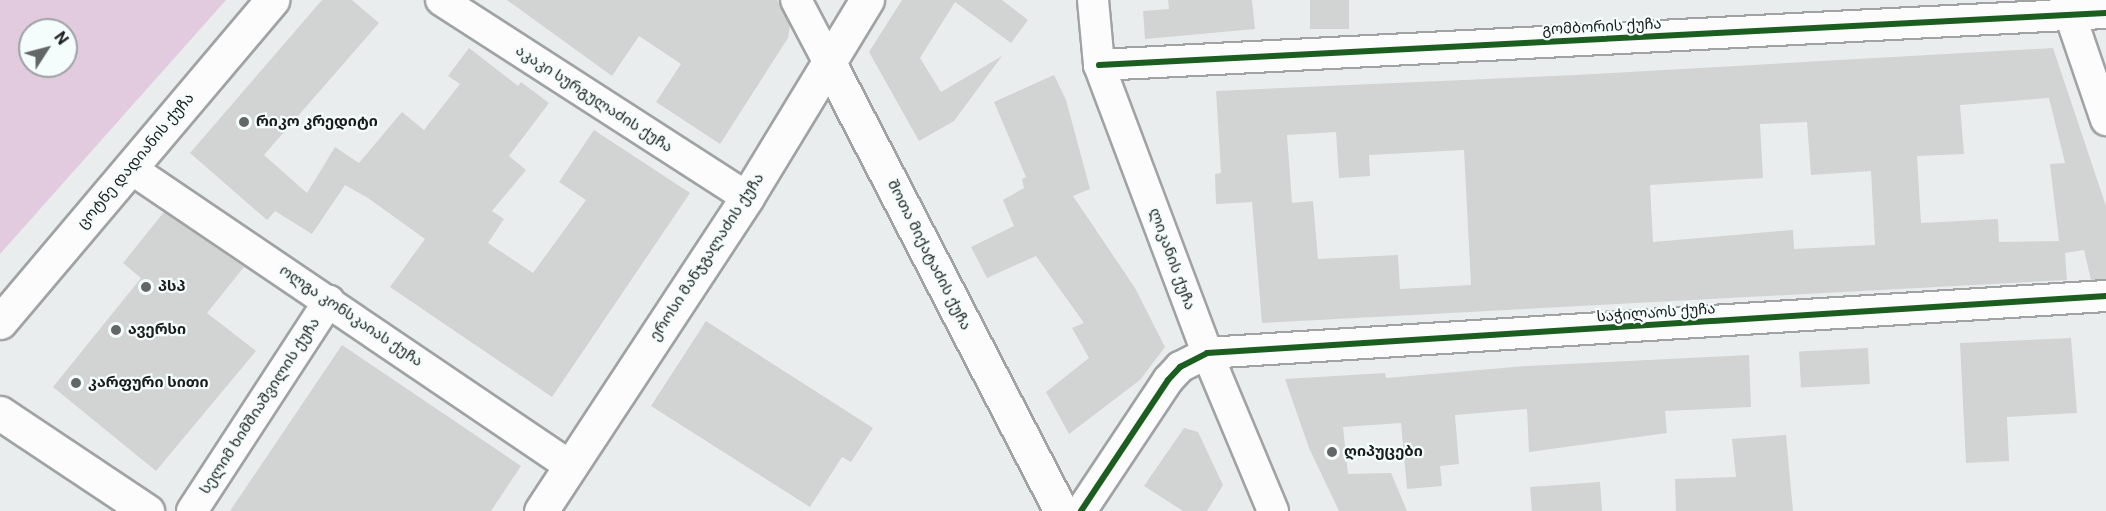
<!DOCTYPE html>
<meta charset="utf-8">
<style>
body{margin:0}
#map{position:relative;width:2106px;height:511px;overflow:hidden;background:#e9eded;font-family:Roboto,"Noto Sans Georgian",sans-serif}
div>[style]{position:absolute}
.green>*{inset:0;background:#e2cbde}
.building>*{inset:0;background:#d2d4d4;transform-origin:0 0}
.roads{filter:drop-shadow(2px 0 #9fa3a3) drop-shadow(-2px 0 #9fa3a3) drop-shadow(0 2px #9fa3a3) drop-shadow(0 -2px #9fa3a3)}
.street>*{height:30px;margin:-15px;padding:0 15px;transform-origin:15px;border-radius:15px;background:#fcfcfc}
.secondary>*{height:33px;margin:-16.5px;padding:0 16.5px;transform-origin:16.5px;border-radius:16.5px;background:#fcfcfc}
.primary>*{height:33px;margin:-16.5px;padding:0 16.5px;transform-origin:16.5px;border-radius:16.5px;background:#fcfcfc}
.cycleway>*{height:6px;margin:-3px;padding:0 3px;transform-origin:3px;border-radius:3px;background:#1b5e20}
.dots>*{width:16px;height:16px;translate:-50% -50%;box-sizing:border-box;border:3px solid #f4fcfc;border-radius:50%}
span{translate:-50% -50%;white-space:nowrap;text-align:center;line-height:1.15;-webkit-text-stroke:4.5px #f4fcfc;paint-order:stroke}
.street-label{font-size:15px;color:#1b1d1d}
.poi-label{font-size:15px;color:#1b1d1d;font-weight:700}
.left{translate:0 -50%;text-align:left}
.north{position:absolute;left:18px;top:18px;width:60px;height:60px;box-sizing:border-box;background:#f4fcfc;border:2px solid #9da3a3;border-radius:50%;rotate:54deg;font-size:16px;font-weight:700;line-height:24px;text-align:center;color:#1b1d1d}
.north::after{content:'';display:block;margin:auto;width:21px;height:27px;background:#636666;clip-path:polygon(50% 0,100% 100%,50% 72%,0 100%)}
</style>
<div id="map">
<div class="green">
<i style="clip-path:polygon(evenodd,0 0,226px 0,0 254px,0 0,30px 30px,66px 30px,66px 66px,30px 66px,30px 30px)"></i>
</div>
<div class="building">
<i style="clip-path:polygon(322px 0,352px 0,379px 23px,264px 155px,307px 193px,335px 147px,359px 163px,402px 112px,424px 130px,460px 84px,448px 76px,469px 48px,518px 86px,521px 82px,549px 103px,509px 156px,526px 170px,492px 211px,504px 219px,488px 243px,533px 273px,586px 200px,559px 182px,594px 130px,690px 193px,552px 397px,390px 287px,425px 239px,368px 198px,345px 185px,312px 234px,275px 211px,267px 220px,190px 153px)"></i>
<i style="clip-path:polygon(507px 0,777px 0,790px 25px,788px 38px,720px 144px,656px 102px,681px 64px,639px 36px,612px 76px)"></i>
<i style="clip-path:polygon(902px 0,1002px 0,1028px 20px,1011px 43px,955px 2px,920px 58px,941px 92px,1002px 56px,954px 121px,919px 141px,869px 52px)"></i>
<i style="clip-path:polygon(1168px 0,1252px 0,1255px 29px,1145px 39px,1143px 11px,1169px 9px)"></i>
<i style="left:1310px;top:0;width:39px;height:29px"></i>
<i style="clip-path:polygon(evenodd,2053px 48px,2106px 206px,2106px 279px,2091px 280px,2084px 250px,2065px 253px,2067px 280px,1262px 323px,1252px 202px,1216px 204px,1215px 174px,1221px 173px,1216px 91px,1576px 75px,2053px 48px,2049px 98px,2065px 163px,2050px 164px,2059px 241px,1999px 242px,1998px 219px,1921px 223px,1917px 156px,1964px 154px,1960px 105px,2049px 98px,2053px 48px,1807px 122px,1811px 175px,1871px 171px,1875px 245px,1794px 249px,1793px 230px,1653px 242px,1650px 185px,1763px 178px,1760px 124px,1807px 122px,2053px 48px,1336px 132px,1339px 178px,1370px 176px,1369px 155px,1464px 150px,1471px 285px,1400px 289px,1398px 255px,1318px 259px,1313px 201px,1292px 203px,1287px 135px,1336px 132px)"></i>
<i style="clip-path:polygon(1054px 75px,1066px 100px,1090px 189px,1073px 196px,1135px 288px,1165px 347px,1140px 380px,1069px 434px,1046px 392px,1089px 358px,1072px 328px,1084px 323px,1036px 256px,987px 278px,971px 247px,1014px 226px,1003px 200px,1024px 188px,1022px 179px,1026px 177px,994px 102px)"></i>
<i style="clip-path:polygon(164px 212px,244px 267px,207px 313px,256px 351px,156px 471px,53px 387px,141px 278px,123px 263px)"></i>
<i style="clip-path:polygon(706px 321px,873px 428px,851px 462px,842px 457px,810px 507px,651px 406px)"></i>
<i style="clip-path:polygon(2071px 338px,2077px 413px,2007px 417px,2009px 461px,1966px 463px,1960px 343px)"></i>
<i style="clip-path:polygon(342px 345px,521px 466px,491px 511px,230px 511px)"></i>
<i style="left:1868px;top:348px;width:36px;height:69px;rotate:87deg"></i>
<i style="clip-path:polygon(1749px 355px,1751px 407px,1665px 411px,1667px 433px,1529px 452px,1527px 409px,1455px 415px,1459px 464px,1440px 466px,1442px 486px,1407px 489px,1401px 423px,1343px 427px,1348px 474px,1391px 473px,1407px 511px,1339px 511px,1309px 448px,1285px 379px,1385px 373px,1386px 378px,1527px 366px)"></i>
<i style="clip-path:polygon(1184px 428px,1198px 432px,1223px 485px,1207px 511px,1183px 511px,1144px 486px)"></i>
<i style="clip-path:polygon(1786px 435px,1793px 511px,1676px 511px,1675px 479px,1736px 477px,1732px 439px)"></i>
<i style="left:1600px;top:482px;width:29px;height:70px;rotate:86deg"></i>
</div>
<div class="roads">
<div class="street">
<i style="left:441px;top:0;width:364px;rotate:32.8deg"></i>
<i style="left:796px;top:0;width:69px;rotate:62.3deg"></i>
<i style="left:1093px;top:0;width:65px;rotate:84.7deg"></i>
<i style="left:1099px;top:65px;width:308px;rotate:69.4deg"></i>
<i style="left:1207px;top:353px;width:171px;rotate:67.3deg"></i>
<i style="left:2065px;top:0;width:127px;rotate:71.1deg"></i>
<i style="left:1099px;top:65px;width:1008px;rotate:-2.96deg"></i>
<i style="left:130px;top:168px;width:531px;rotate:34.11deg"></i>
<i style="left:192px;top:511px;width:251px;rotate:-56.9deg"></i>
<i style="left:1081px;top:511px;width:157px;rotate:-56.4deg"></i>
<i style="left:1168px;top:380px;width:18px;rotate:-47deg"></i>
<i style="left:1180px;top:367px;width:30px;rotate:-27deg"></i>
<i style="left:1207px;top:353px;width:901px;rotate:-3.63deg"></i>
</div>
<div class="secondary">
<i style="left:828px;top:61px;width:507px;rotate:62.63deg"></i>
<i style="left:0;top:413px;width:177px;rotate:33.7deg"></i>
<i style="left:541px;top:511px;width:376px;rotate:-56.7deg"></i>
<i style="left:747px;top:197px;width:231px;rotate:-58.7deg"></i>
</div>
<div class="primary">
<i style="left:0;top:322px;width:422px;rotate:-49.8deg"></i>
</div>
</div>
<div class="cycleway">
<i style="left:1099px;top:65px;width:1008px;rotate:-2.96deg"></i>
<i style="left:1081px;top:511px;width:157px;rotate:-56.4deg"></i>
<i style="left:1168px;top:380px;width:18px;rotate:-47deg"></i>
<i style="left:1180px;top:367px;width:30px;rotate:-27deg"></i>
<i style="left:1207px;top:353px;width:901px;rotate:-3.63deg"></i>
</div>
<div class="dots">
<i style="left:244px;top:122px;background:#636666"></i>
<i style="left:146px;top:287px;background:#636666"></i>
<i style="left:116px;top:330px;background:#636666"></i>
<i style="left:76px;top:383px;background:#636666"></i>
<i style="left:1332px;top:452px;background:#636666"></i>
</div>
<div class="street-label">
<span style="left:1602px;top:27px;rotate:-3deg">გომბორის ქუჩა</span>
<span style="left:594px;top:99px;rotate:33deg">აკაკი სურგულაძის ქუჩა</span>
<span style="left:136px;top:161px;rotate:-50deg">ცოტნე დადიანის ქუჩა</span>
<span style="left:929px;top:255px;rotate:63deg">შოთა მიქატაძის ქუჩა</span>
<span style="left:707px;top:257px;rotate:-57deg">ეროსი მანჯგალაძის ქუჩა</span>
<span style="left:1172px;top:259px;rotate:70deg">ლიკანის ქუჩა</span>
<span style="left:1656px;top:313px;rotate:-4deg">საჭილაოს ქუჩა</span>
<span style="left:351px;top:316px;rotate:34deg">ოლგა კონსკაიას ქუჩა</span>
<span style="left:260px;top:406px;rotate:-57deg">სელიმ ხიმშიაშვილის ქუჩა</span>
</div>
<div class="poi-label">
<span class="left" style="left:256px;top:122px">რიკო კრედიტი</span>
<span class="left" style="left:158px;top:287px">პსპ</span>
<span class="left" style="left:128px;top:330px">ავერსი</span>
<span class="left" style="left:88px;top:383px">კარფური სითი</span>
<span class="left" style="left:1344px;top:452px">ღიპუცები</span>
</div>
<div class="north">N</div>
</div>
